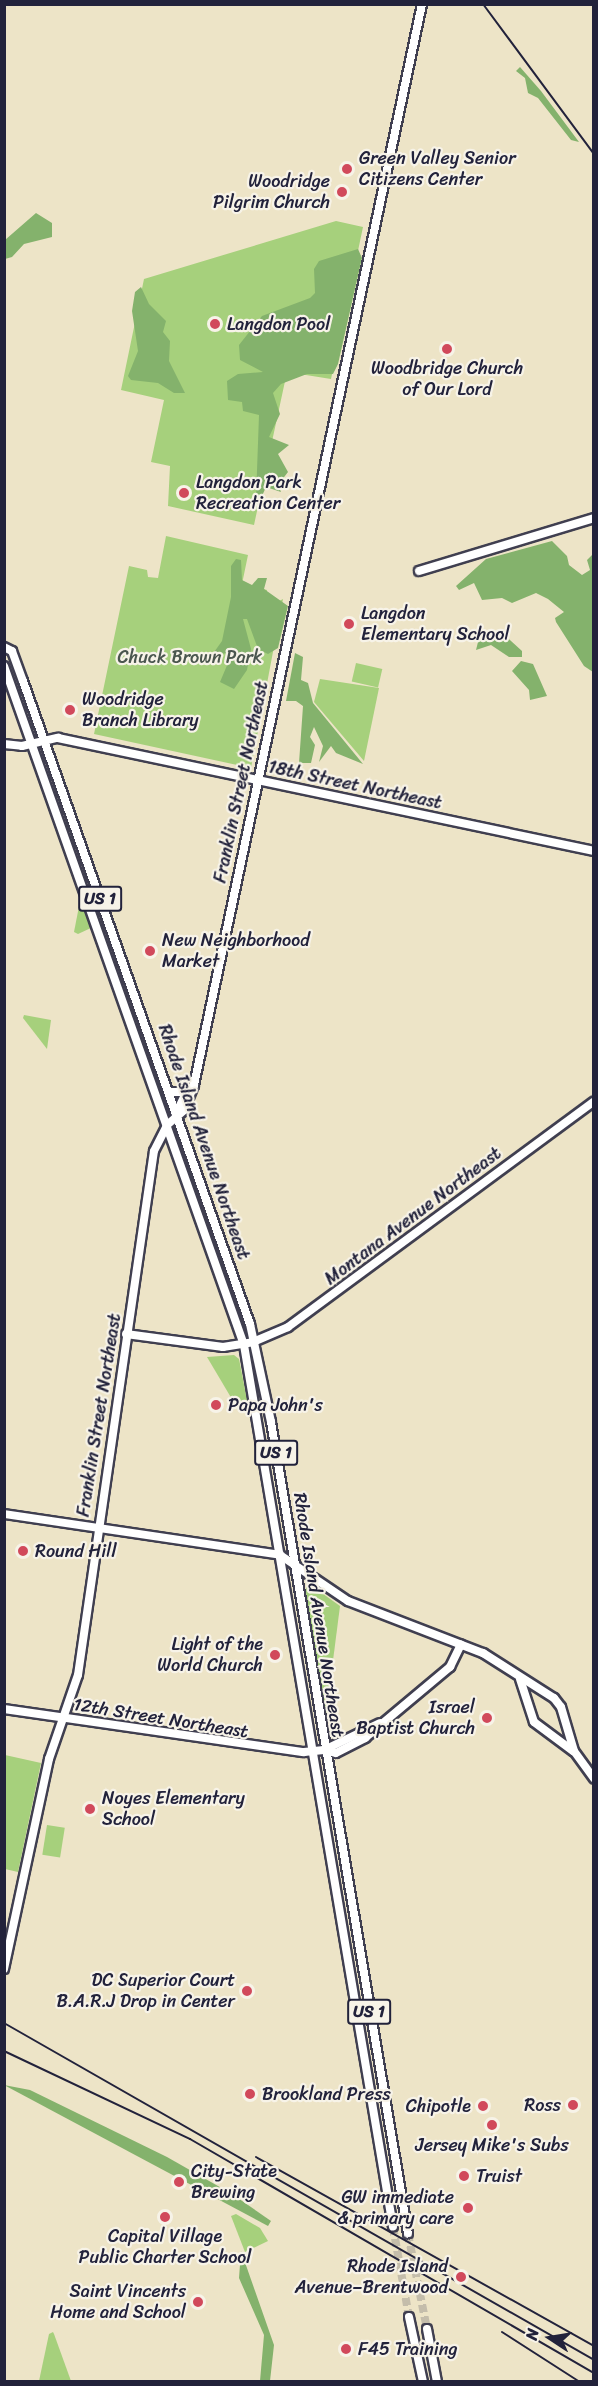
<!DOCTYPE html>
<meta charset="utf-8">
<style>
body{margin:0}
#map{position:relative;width:598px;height:2386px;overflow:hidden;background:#ede4c7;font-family:Sriracha,sans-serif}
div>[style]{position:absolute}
.green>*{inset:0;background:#a6d07c;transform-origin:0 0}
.forest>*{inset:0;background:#84b26c}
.primary-tunnel>*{height:8px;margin-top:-4px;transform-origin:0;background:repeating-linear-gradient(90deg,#c4bdab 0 8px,transparent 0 12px)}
.roads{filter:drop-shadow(2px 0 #403f50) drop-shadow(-2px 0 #403f50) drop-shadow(0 2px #403f50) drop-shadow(0 -2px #403f50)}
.secondary>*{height:8px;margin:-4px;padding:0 4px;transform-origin:4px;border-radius:4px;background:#fff}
.primary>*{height:8px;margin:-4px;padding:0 4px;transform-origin:4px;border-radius:4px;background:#fff}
.rail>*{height:2px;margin:-1px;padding:0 1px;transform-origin:1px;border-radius:1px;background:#22223b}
.dots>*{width:16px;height:16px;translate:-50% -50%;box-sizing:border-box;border:3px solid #f7f3e8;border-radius:50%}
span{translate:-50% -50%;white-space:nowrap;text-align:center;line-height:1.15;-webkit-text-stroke:4.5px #f7f3e8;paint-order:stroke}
.shield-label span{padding:2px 4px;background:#f7f3e8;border:2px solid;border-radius:4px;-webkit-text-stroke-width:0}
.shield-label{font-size:16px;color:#22223b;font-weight:700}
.poi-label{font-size:18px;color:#22223b}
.left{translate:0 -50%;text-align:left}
.right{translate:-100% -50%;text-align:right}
.park-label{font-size:18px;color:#4a564e}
.street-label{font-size:18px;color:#22223b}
.frame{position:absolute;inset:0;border:6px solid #22223b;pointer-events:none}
.north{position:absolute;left:520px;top:2308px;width:60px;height:60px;-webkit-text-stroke:4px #f7f3e8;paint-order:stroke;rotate:282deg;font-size:16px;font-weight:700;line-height:24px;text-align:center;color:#22223b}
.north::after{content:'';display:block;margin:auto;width:21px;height:27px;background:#22223b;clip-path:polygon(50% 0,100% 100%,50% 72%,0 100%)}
</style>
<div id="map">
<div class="green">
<i style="clip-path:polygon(336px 221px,363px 227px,331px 379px,287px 372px,254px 525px,168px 506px,170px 466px,151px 462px,164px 400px,121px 390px,144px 279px)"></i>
<i style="clip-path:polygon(166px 536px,248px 555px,242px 584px,267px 590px,264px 609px,283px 599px,251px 768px,94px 734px,129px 566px,147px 570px,148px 577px,158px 578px)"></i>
<i style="left:356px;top:663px;width:27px;height:19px;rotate:13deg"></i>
<i style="clip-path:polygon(320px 679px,379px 688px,364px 761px,314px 702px)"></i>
<i style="clip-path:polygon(81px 896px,93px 927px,78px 934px,74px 932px)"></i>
<i style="clip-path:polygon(24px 1015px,51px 1020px,47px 1049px,23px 1018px)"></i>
<i style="clip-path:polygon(234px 1355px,239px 1359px,250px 1415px,239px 1411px,207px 1357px)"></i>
<i style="clip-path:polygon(312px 1586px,340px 1606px,326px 1715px,306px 1593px,306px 1587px)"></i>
<i style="clip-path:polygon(5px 1755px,41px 1763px,18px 1872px,5px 1869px)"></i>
<i style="left:47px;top:1825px;width:18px;height:30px;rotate:9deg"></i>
<i style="clip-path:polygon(236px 2214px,260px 2228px,268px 2241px,245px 2252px,231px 2216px)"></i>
<i style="clip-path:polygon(53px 2332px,54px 2334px,71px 2381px,39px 2381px,49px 2334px)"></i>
</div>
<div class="forest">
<i style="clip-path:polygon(520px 67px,541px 91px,579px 142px,571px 140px,538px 98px,528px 93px,525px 78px,516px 71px)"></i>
<i style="clip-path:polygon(36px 213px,52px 223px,52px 237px,24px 244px,12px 257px,5px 259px,5px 240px)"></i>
<i style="clip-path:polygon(358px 249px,362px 258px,338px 364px,333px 374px,307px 374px,281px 384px,273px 393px,280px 414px,269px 437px,289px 445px,278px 454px,288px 472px,278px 485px,281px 492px,266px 487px,262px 496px,256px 498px,259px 415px,243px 411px,242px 402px,228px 400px,227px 381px,238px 374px,263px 372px,240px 360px,239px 345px,262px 316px,310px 298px,315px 293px,314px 269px,319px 261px)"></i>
<i style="clip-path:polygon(141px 287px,149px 304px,166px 321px,163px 332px,170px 341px,169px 361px,185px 393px,174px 393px,158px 383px,131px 380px,128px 376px,138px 351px,132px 311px,135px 292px)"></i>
<i style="clip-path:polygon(552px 541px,567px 556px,569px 565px,582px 575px,590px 570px,587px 560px,593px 554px,593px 672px,584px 666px,556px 622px,555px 618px,564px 612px,548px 599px,536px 593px,512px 603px,502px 598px,482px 600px,474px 583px,459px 590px,456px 586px,486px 559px)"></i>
<i style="clip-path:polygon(236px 559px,241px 560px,242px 580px,252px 585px,258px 578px,267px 578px,264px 589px,288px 606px,278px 648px,268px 654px,258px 649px,247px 619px,243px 619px,251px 649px,247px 670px,234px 689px,220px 682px,228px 663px,228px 653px,212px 655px,222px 641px,231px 597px,231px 566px)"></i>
<i style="clip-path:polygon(500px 631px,522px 651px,522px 657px,509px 657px,491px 645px,476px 650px,479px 638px,487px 640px)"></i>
<i style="clip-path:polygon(295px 653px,303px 657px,301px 680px,308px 683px,313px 703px,363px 764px,336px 753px,331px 746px,319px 762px,323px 746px,314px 727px,310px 737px,315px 745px,311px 763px,299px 763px,303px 706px,296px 701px,286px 701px)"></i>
<i style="clip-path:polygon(521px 661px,533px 664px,547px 696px,530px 700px,529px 690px,512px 671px)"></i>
<i style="clip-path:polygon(4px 2085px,30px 2090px,167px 2157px,232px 2194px,271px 2221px,268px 2226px)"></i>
<i style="clip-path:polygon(241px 2251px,274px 2345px,270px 2381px,260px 2381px,264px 2335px,239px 2278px)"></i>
</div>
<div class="primary-tunnel">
<i style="left:393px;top:2227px;width:91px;rotate:79.9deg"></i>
<i style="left:408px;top:2234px;width:97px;rotate:78.7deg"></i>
</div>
<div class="roads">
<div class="secondary">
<i style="left:419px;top:571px;width:183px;rotate:-16.8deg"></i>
<i style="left:4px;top:744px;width:18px;rotate:6deg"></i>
<i style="left:22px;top:746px;width:37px;rotate:-13deg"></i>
<i style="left:58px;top:738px;width:548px;rotate:11.9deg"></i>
<i style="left:176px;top:1114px;width:29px;rotate:-65deg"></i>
<i style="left:126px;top:1334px;width:98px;rotate:7.6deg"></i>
<i style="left:223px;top:1347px;width:30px;rotate:-9deg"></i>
<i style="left:253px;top:1342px;width:38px;rotate:-23deg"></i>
<i style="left:288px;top:1327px;width:380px;rotate:-36.4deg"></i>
<i style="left:4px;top:1514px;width:279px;rotate:8.4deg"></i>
<i style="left:4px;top:1709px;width:303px;rotate:8.2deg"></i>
<i style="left:304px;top:1752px;width:20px;rotate:-6deg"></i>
<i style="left:324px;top:1750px;width:62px;rotate:-25.7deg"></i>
<i style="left:324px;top:1750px;width:12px;rotate:14deg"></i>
<i style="left:336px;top:1753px;width:33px;rotate:-27deg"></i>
<i style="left:365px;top:1738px;width:111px;rotate:-39.9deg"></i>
<i style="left:450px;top:1667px;width:25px;rotate:-64deg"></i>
<i style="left:4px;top:1969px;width:215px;rotate:-77.9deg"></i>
<i style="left:49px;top:1759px;width:89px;rotate:-71deg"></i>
<i style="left:78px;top:1675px;width:529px;rotate:-81.75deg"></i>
<i style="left:154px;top:1151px;width:29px;rotate:-63deg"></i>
<i style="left:167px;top:1125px;width:23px;rotate:-41deg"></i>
<i style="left:184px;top:1110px;width:27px;rotate:-68deg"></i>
<i style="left:194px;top:1085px;width:1105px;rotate:-78.09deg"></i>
</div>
<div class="primary">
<i style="left:4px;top:647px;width:9px;rotate:27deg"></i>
<i style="left:12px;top:651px;width:32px;rotate:70deg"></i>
<i style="left:23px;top:681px;width:682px;rotate:70.56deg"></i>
<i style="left:250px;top:1324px;width:100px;rotate:77.9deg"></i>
<i style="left:271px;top:1422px;width:823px;rotate:80.42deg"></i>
<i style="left:4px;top:666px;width:720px;rotate:70.53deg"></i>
<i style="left:244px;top:1345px;width:894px;rotate:80.41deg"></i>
<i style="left:169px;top:1092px;width:17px"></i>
<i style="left:280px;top:1555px;width:82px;rotate:34.1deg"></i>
<i style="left:348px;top:1601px;width:145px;rotate:21.1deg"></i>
<i style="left:483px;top:1653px;width:84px;rotate:32.4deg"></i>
<i style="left:554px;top:1698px;width:11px;rotate:52deg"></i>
<i style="left:561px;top:1707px;width:46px;rotate:73.5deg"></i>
<i style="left:574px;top:1751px;width:34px;rotate:54deg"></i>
<i style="left:520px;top:1679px;width:45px;rotate:72deg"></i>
<i style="left:534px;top:1722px;width:49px;rotate:36.6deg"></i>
<i style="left:409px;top:2317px;width:66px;rotate:77.8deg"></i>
<i style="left:427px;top:2329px;width:54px;rotate:79.3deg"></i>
</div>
</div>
<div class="rail">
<i style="left:483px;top:4px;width:187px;rotate:53.5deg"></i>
<i style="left:4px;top:2023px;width:679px;rotate:29.73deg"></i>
<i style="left:4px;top:2051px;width:206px;rotate:25.3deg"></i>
<i style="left:190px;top:2139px;width:467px;rotate:30.1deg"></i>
<i style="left:256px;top:2157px;width:387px;rotate:29.2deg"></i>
<i style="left:502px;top:2332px;width:93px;rotate:32.7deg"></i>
</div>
<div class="dots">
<i style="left:347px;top:169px;background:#d1495b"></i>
<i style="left:342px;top:192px;background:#d1495b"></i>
<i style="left:215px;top:324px;background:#d1495b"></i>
<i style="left:447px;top:349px;background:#d1495b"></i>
<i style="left:184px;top:493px;background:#d1495b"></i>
<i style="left:349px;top:624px;background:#d1495b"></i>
<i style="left:70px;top:710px;background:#d1495b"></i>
<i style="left:150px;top:951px;background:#d1495b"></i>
<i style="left:216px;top:1405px;background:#d1495b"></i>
<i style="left:23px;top:1551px;background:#d1495b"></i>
<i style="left:275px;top:1655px;background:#d1495b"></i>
<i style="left:487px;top:1718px;background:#d1495b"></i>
<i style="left:90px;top:1809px;background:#d1495b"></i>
<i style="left:247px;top:1991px;background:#d1495b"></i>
<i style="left:250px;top:2094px;background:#d1495b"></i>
<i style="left:573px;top:2105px;background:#d1495b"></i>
<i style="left:483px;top:2106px;background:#d1495b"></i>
<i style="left:492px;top:2125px;background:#d1495b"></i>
<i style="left:464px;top:2176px;background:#d1495b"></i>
<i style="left:179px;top:2182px;background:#d1495b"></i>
<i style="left:468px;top:2208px;background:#d1495b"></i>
<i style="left:165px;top:2217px;background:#d1495b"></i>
<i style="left:461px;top:2277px;background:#d1495b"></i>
<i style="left:198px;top:2302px;background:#d1495b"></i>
<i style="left:346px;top:2349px;background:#d1495b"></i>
</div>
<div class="shield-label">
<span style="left:100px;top:899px">US 1</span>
<span style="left:276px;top:1453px">US 1</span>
<span style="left:369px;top:2012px">US 1</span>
</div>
<div class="poi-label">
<span class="left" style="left:359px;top:169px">Green Valley Senior<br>Citizens Center</span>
<span class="right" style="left:330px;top:192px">Woodridge<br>Pilgrim Church</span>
<span class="left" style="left:227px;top:324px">Langdon Pool</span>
<span style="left:447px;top:379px">Woodbridge Church<br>of Our Lord</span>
<span class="left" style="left:196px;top:493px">Langdon Park<br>Recreation Center</span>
<span class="left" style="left:361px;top:624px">Langdon<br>Elementary School</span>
<span class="left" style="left:82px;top:710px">Woodridge<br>Branch Library</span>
<span class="left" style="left:162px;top:951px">New Neighborhood<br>Market</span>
<span class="left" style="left:228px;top:1405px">Papa John's</span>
<span class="left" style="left:35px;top:1551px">Round Hill</span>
<span class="right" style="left:263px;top:1655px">Light of the<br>World Church</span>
<span class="right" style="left:475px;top:1718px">Israel<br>Baptist Church</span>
<span class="left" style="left:102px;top:1809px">Noyes Elementary<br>School</span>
<span class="right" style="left:235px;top:1991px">DC Superior Court<br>B.A.R.J Drop in Center</span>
<span class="left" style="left:262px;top:2094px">Brookland Press</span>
<span class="right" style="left:561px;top:2105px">Ross</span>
<span class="right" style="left:471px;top:2106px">Chipotle</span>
<span style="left:492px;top:2145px">Jersey Mike's Subs</span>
<span class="left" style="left:191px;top:2182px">City-State<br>Brewing</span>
<span class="left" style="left:476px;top:2176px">Truist</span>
<span class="right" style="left:454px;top:2208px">GW immediate<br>&amp; primary care</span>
<span style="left:165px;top:2247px">Capital Village<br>Public Charter School</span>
<span class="right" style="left:448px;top:2277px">Rhode Island<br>Avenue–Brentwood</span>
<span class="right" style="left:186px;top:2302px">Saint Vincents<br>Home and School</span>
<span class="left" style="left:358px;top:2349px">F45 Training</span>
</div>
<div class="park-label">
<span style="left:190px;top:657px">Chuck Brown Park</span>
</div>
<div class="street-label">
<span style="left:241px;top:782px;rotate:-78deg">Franklin Street Northeast</span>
<span style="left:355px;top:785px;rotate:12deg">18th Street Northeast</span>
<span style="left:204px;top:1142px;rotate:71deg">Rhode Island Avenue Northeast</span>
<span style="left:413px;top:1216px;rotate:-37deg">Montana Avenue Northeast</span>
<span style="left:99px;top:1415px;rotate:-81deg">Franklin Street Northeast</span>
<span style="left:319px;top:1615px;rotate:81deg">Rhode Island Avenue Northeast</span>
<span style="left:161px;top:1718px;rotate:9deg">12th Street Northeast</span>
</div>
<div class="frame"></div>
<div class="north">N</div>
</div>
